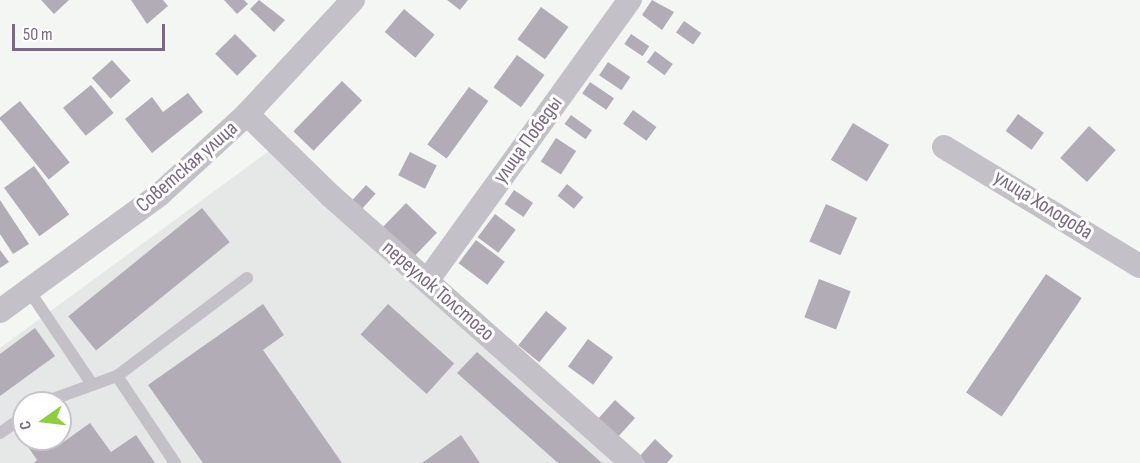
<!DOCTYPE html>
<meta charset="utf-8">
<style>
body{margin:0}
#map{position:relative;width:1140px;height:463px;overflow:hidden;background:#f4f6f4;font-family:"Sofia Sans Condensed",sans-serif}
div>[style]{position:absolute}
.built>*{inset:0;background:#e6e7e7}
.building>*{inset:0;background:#b2acb7;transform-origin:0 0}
.lane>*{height:12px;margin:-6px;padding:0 6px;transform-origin:6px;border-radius:6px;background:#c4c0c7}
.street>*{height:24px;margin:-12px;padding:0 12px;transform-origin:12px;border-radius:12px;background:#c4c0c7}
span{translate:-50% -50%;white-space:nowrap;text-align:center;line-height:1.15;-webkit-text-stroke:6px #fff;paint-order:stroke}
.street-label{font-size:21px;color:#796981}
.north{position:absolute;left:12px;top:391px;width:60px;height:60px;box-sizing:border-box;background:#fff;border:2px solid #c9c3cd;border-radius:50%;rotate:256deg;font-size:16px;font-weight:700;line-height:24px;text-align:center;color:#796981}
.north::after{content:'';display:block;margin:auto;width:21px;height:27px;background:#8ecd3d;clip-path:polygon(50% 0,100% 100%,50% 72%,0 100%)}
.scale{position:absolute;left:12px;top:24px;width:153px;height:27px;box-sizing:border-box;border:3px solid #796981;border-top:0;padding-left:8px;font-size:18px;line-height:21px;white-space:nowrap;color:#796981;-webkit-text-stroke:4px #fff;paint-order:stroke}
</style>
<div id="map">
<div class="built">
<i style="clip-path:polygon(evenodd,269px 151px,620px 463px,0 463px,0 348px,269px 151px,24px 403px,60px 403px,60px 439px,24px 439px,24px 403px)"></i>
</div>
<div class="building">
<i style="clip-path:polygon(41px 0,69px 0,54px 14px)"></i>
<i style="clip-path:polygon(131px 0,163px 0,168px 6px,147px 24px)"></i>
<i style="clip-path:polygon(224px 0,244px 0,248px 4px,237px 14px)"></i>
<i style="clip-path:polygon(259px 0,285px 20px,274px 32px,250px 9px)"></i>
<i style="clip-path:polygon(447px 0,468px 0,460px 10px)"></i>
<i style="clip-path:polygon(652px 0,674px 12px,662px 30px,642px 15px)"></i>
<i style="left:541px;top:7px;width:34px;height:40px;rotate:36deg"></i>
<i style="left:404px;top:9px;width:40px;height:30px;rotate:40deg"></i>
<i style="left:684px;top:21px;width:21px;height:14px;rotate:35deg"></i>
<i style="left:235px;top:34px;width:31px;height:28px;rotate:45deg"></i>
<i style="left:631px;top:34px;width:22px;height:12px;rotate:34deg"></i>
<i style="left:655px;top:51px;width:22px;height:14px;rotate:36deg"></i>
<i style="left:517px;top:55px;width:34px;height:40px;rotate:36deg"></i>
<i style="left:112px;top:60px;width:28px;height:27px;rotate:48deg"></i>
<i style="left:608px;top:62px;width:27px;height:16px;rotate:34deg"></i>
<i style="left:342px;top:81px;width:28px;height:70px;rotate:44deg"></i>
<i style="left:590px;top:82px;width:29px;height:14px;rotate:34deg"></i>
<i style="left:91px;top:85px;width:36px;height:36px;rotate:51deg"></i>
<i style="left:469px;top:87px;width:24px;height:71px;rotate:36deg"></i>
<i style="clip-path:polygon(188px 93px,203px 112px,152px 153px,125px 119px,152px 97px,163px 112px)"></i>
<i style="left:20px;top:101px;width:79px;height:27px;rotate:51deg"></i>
<i style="left:633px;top:110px;width:29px;height:17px;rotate:36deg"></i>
<i style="left:1018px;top:114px;width:32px;height:21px;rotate:36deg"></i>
<i style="left:571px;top:115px;width:26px;height:11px;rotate:36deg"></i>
<i style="left:853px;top:123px;width:42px;height:43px;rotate:31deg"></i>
<i style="left:1089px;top:126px;width:36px;height:43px;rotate:42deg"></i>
<i style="left:556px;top:138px;width:24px;height:28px;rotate:33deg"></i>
<i style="left:410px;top:152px;width:30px;height:26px;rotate:27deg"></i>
<i style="left:34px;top:166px;width:60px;height:37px;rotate:54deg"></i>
<i style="left:567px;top:184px;width:21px;height:15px;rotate:39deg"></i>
<i style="left:366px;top:185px;width:13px;height:24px;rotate:42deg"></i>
<i style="left:514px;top:190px;width:23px;height:17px;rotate:34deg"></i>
<i style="clip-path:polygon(0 200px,29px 244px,13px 254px,0 234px)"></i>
<i style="left:406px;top:203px;width:43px;height:35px;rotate:44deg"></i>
<i style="left:826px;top:204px;width:34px;height:41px;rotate:24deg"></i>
<i style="left:202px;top:208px;width:44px;height:172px;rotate:51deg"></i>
<i style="left:495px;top:214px;width:26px;height:29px;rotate:37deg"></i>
<i style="left:476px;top:240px;width:36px;height:29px;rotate:37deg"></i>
<i style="clip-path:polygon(0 250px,9px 262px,0 268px)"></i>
<i style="left:1046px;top:274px;width:43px;height:143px;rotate:34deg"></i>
<i style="left:819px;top:279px;width:34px;height:41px;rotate:21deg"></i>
<i style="clip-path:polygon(263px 304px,284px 335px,263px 350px,342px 463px,203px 463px,148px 385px)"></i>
<i style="left:388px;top:304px;width:89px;height:41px;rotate:42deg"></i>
<i style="left:546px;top:311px;width:27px;height:44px;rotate:39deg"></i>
<i style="clip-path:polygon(35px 328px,55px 356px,0 396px,0 354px)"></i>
<i style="left:588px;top:339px;width:31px;height:34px;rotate:36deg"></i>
<i style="clip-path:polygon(477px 352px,602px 463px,558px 463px,457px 373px)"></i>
<i style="left:615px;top:400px;width:27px;height:28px;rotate:42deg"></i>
<i style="clip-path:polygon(90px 423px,111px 452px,136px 435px,155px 463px,34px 463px,37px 460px,26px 444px,34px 439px,53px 439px,58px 446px)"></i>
<i style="clip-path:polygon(461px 435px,480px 463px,422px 463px)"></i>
<i style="clip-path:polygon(655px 439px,673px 456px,667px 463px,645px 463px,639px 457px)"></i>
</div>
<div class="lane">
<i style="left:30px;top:292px;width:111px;rotate:56deg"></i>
<i style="left:117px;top:376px;width:105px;rotate:56.3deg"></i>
<i style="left:42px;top:403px;width:80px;rotate:-19.8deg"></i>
<i style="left:117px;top:376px;width:163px;rotate:-37deg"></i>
<i style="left:0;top:433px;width:29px;rotate:-35deg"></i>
</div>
<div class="street">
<i style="left:247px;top:114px;width:117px;rotate:44.3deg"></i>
<i style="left:331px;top:196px;width:402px;rotate:41.6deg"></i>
<i style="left:944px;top:147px;width:229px;rotate:31.3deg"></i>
<i style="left:427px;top:281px;width:347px;rotate:-54.2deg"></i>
<i style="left:0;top:311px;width:197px;rotate:-36.1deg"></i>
<i style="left:159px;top:195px;width:120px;rotate:-42.6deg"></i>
<i style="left:247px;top:114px;width:156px;rotate:-47.1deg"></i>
</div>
<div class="street-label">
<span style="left:528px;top:140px;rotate:-54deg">улица Победы</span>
<span style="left:187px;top:167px;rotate:-41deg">Советская улица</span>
<span style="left:1043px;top:205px;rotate:32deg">улица Холодова</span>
<span style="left:438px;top:291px;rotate:41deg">переулок Толстого</span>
</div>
<div class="north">С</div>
<div class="scale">50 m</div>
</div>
